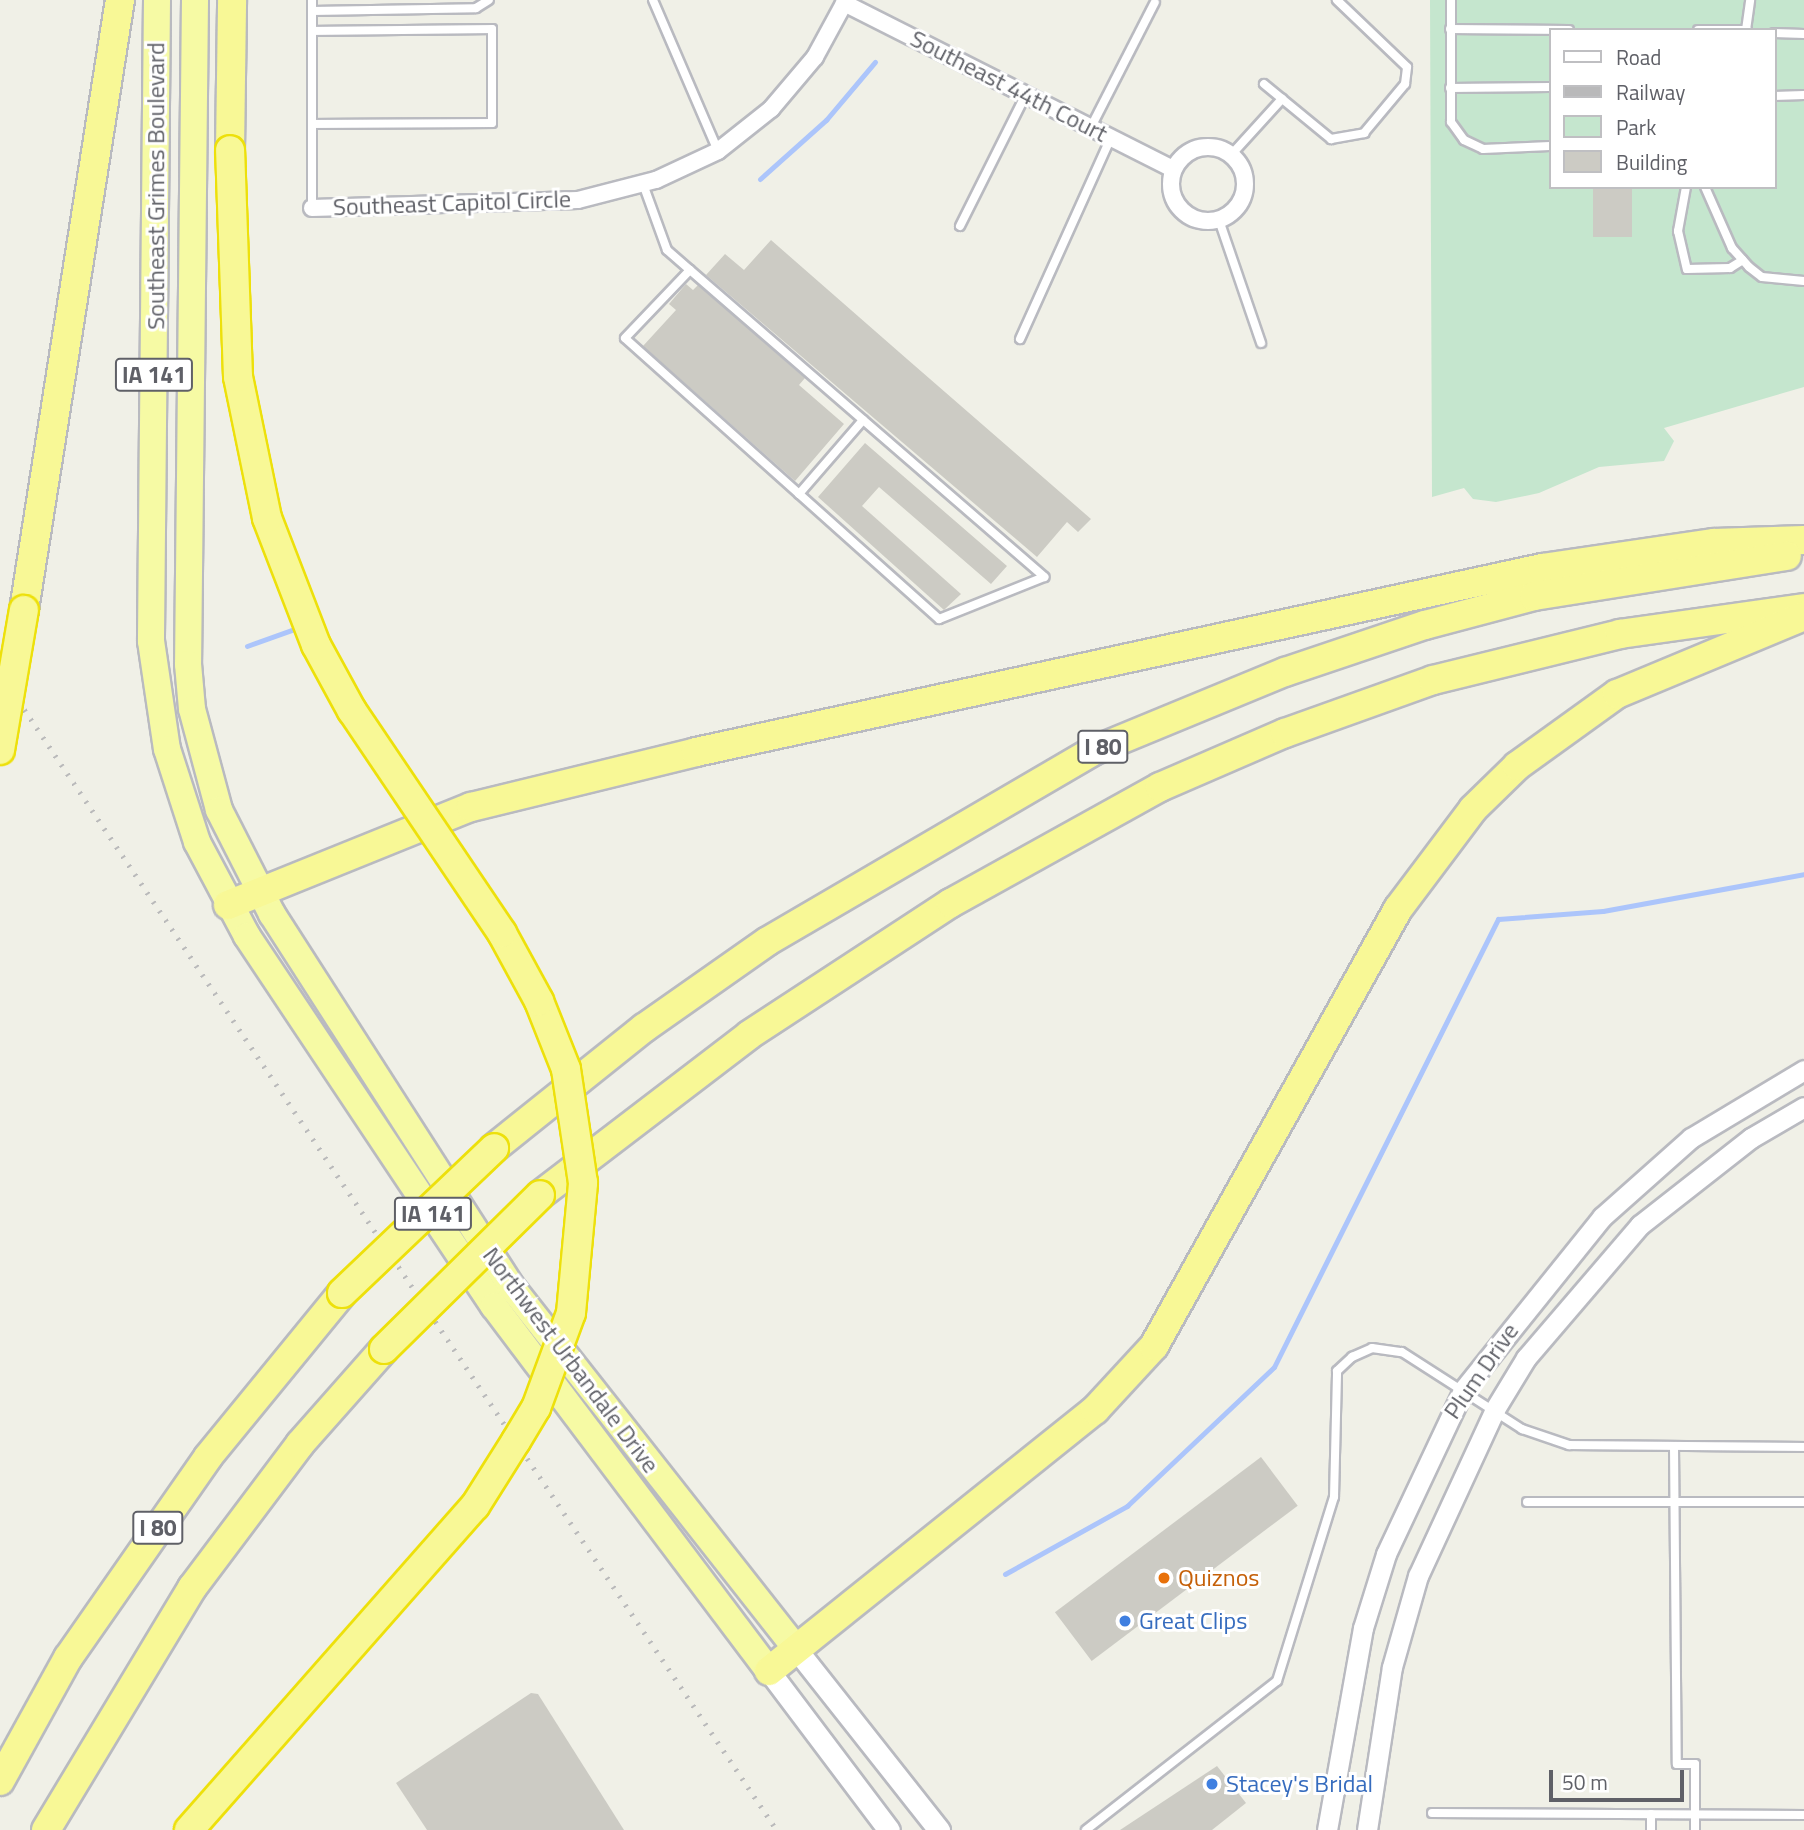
<!DOCTYPE html>
<style>
body{margin:0}
#map{position:relative;width:1804px;height:1830px;overflow:hidden;background:#f0f0e7;font-family:"Titillium Web",sans-serif}
div>[style]{position:absolute}
.green>*{inset:0;background:#c5e6ce}
.stream>*{height:5px;margin:-2.5px;padding:0 2.5px;transform-origin:2.5px;border-radius:2.5px;background:#acc5fb}
.building>*{inset:0;background:#cccbc4;transform-origin:0 0}
.roads{filter:drop-shadow(2px 0 #b9bac0) drop-shadow(-2px 0 #b9bac0) drop-shadow(0 2px #b9bac0) drop-shadow(0 -2px #b9bac0)}
.service>*{height:8px;margin:-4px;padding:0 4px;transform-origin:4px;border-radius:4px;background:#fff}
.minor>*{height:16px;margin:-8px;padding:0 8px;transform-origin:8px;border-radius:8px;background:#fff}
.minor>.ring{margin:-8px;padding:0;box-sizing:content-box;background:none;border:16px solid #fff;border-radius:50%}
.tertiary>*{height:19px;margin:-9.5px;padding:0 9.5px;transform-origin:9.5px;border-radius:9.5px;background:#fff}
.secondary>*{height:21px;margin:-10.5px;padding:0 10.5px;transform-origin:10.5px;border-radius:10.5px;background:#fff}
.trunk>*{height:26px;margin:-13px;padding:0 13px;transform-origin:13px;border-radius:13px;background:#f6faa4}
.motorway>*{height:28px;margin:-14px;padding:0 14px;transform-origin:14px;border-radius:14px;background:#f8f896}
.rail>*{height:5px;margin-top:-2.5px;transform-origin:0;background:repeating-linear-gradient(90deg,#b9b9ba 0 2px,transparent 0 11px)}
.bridges{filter:drop-shadow(2px 0 #ede00b) drop-shadow(-2px 0 #ede00b) drop-shadow(0 2px #ede00b) drop-shadow(0 -2px #ede00b)}
.motorway-bridge>*{height:28px;margin:-14px;padding:0 14px;transform-origin:14px;border-radius:14px;background:#f8f896}
.dots>*{width:19px;height:19px;translate:-50% -50%;box-sizing:border-box;border:4px solid #fff;border-radius:50%}
span{translate:-50% -50%;white-space:nowrap;text-align:center;line-height:1.15;-webkit-text-stroke:6px #fff;paint-order:stroke}
.shield-label span{padding:2px 5px;background:#fff;border:2px solid;border-radius:5px;-webkit-text-stroke-width:0}
.shield-label{font-size:23px;color:#5f6067;font-weight:700}
.street-label{font-size:24px;color:#5f6067}
.food-label{font-size:24px;color:#c56008}
.left{translate:0 -50%;text-align:left}
.shop-label{font-size:24px;color:#366cbe}
.legend{position:absolute;left:1549px;top:28px;width:228px;height:161px;box-sizing:border-box;background:#fff;border:2px solid #bfbfc2;margin:0;padding:9px 12px;list-style:none;font-size:21px;color:#5f6067}
.legend li{display:flex;align-items:center;gap:14px;height:35px}
.legend b{width:35px;border:2px solid #bfbfc2}
.scale{position:absolute;left:1549px;top:1770px;width:135px;height:32px;box-sizing:border-box;border:4px solid #5f6067;border-top:0;padding-left:9px;font-size:21px;line-height:24px;white-space:nowrap;color:#5f6067;-webkit-text-stroke:5px #fff;paint-order:stroke}
</style>
<div id="map">
<div class="green">
<i style="clip-path:polygon(evenodd,1430px 0,1804px 0,1804px 387px,1664px 428px,1674px 441px,1664px 461px,1599px 467px,1539px 493px,1496px 502px,1473px 499px,1464px 488px,1432px 497px,1430px 0,1550px 30px,1774px 30px,1774px 187px,1550px 187px,1550px 30px)"></i>
</div>
<div class="stream">
<i style="left:760px;top:179px;width:89px;rotate:-41.8deg"></i>
<i style="left:826px;top:120px;width:76px;rotate:-49.8deg"></i>
<i style="left:247px;top:646px;width:56px;rotate:-19.7deg"></i>
<i style="left:1005px;top:1574px;width:140px;rotate:-29.1deg"></i>
<i style="left:1127px;top:1506px;width:202px;rotate:-43.4deg"></i>
<i style="left:1274px;top:1367px;width:501px;rotate:-63.43deg"></i>
<i style="left:1498px;top:919px;width:105px;rotate:-4.4deg"></i>
<i style="left:1603px;top:911px;width:204px;rotate:-10.4deg"></i>
</div>
<div class="building">
<i style="left:1593px;top:187px;width:39px;height:50px"></i>
<i style="clip-path:polygon(771px 240px,907px 359px,1091px 519px,1078px 532px,1067px 522px,1037px 557px,706px 275px,725px 254px,744px 270px)"></i>
<i style="clip-path:polygon(686px 284px,693px 290px,698px 285px,805px 378px,799px 385px,844px 424px,795px 481px,643px 346px,676px 310px,669px 304px)"></i>
<i style="clip-path:polygon(865px 443px,1007px 566px,991px 584px,879px 487px,862px 506px,961px 594px,944px 610px,818px 497px)"></i>
<i style="left:1261px;top:1457px;width:61px;height:258px;rotate:53deg"></i>
<i style="clip-path:polygon(531px 1693px,538px 1694px,624px 1830px,427px 1830px,396px 1783px)"></i>
<i style="clip-path:polygon(1217px 1766px,1246px 1803px,1212px 1830px,1120px 1830px)"></i>
</div>
<div class="roads">
<div class="service">
<i style="left:653px;top:0;width:164px;rotate:66.7deg"></i>
<i style="left:1451px;top:0;width:122px;rotate:90deg"></i>
<i style="left:1451px;top:122px;width:22px;rotate:54deg"></i>
<i style="left:1464px;top:140px;width:21px;rotate:25deg"></i>
<i style="left:1483px;top:149px;width:67px;rotate:-2.6deg"></i>
<i style="left:312px;top:11px;width:164px;rotate:-1deg"></i>
<i style="left:476px;top:8px;width:15px;rotate:-32deg"></i>
<i style="left:1450px;top:29px;width:119px;rotate:0.5deg"></i>
<i style="left:1698px;top:30px;width:49px"></i>
<i style="left:1746px;top:30px;width:30px;rotate:-82deg"></i>
<i style="left:1774px;top:33px;width:30px;rotate:2deg"></i>
<i style="left:1264px;top:84px;width:87px;rotate:39.4deg"></i>
<i style="left:1331px;top:139px;width:34px;rotate:-10deg"></i>
<i style="left:1364px;top:133px;width:64px;rotate:-50.1deg"></i>
<i style="left:1405px;top:84px;width:17px;rotate:-83deg"></i>
<i style="left:1407px;top:67px;width:97px;rotate:-136.3deg"></i>
<i style="left:1450px;top:88px;width:100px;rotate:-0.6deg"></i>
<i style="left:1774px;top:96px;width:30px;rotate:-2deg"></i>
<i style="left:312px;top:124px;width:180px;rotate:-0.3deg"></i>
<i style="left:492px;top:123px;width:94px;rotate:-90deg"></i>
<i style="left:492px;top:29px;width:180px;rotate:179.4deg"></i>
<i style="left:1091px;top:127px;width:140px;rotate:-62.9deg"></i>
<i style="left:1231px;top:155px;width:76px;rotate:-47.7deg"></i>
<i style="left:643px;top:184px;width:70px;rotate:70deg"></i>
<i style="left:667px;top:250px;width:30px;rotate:41deg"></i>
<i style="left:690px;top:270px;width:469px;rotate:40.9deg"></i>
<i style="left:1044px;top:577px;width:113px;rotate:158.2deg"></i>
<i style="left:939px;top:619px;width:421px;rotate:-138.2deg"></i>
<i style="left:625px;top:338px;width:94px;rotate:-46.3deg"></i>
<i style="left:1686px;top:187px;width:45px;rotate:100.3deg"></i>
<i style="left:1678px;top:231px;width:39px;rotate:77deg"></i>
<i style="left:1687px;top:269px;width:43px;rotate:-1.3deg"></i>
<i style="left:1730px;top:268px;width:15px;rotate:-32deg"></i>
<i style="left:1705px;top:187px;width:67px;rotate:66.1deg"></i>
<i style="left:1732px;top:248px;width:25px;rotate:48deg"></i>
<i style="left:1749px;top:267px;width:16px;rotate:38deg"></i>
<i style="left:1762px;top:277px;width:42px;rotate:5.4deg"></i>
<i style="left:312px;top:208px;width:208px;rotate:-90deg"></i>
<i style="left:1219px;top:220px;width:130px;rotate:71.1deg"></i>
<i style="left:960px;top:226px;width:148px;rotate:-63.4deg"></i>
<i style="left:1020px;top:339px;width:222px;rotate:-65.7deg"></i>
<i style="left:799px;top:494px;width:98px;rotate:-49.1deg"></i>
<i style="left:1674px;top:1447px;width:317px;rotate:89.5deg"></i>
<i style="left:1677px;top:1764px;width:18px"></i>
<i style="left:1695px;top:1764px;width:66px;rotate:90deg"></i>
<i style="left:1527px;top:1502px;width:277px"></i>
<i style="left:1432px;top:1813px;width:372px;rotate:0.3deg"></i>
<i style="left:1651px;top:1814px;width:16px;rotate:90deg"></i>
<i style="left:1086px;top:1830px;width:242px;rotate:-38deg"></i>
<i style="left:1277px;top:1681px;width:193px;rotate:-72.8deg"></i>
<i style="left:1334px;top:1497px;width:126px;rotate:-88.6deg"></i>
<i style="left:1337px;top:1371px;width:21px;rotate:-43deg"></i>
<i style="left:1352px;top:1357px;width:22px;rotate:-24deg"></i>
<i style="left:1372px;top:1348px;width:30px;rotate:8deg"></i>
<i style="left:1402px;top:1352px;width:143px;rotate:32.7deg"></i>
<i style="left:1522px;top:1429px;width:50px;rotate:18.8deg"></i>
<i style="left:1569px;top:1445px;width:235px;rotate:0.5deg"></i>
</div>
<div class="minor">
<i style="left:844px;top:3px;width:369px;rotate:26.8deg"></i>
<i class="ring" style="left:1171px;top:147px;width:58px;height:58px"></i>
<i style="left:312px;top:208px;width:266px;rotate:-1.7deg"></i>
<i style="left:578px;top:200px;width:81px;rotate:-14.4deg"></i>
<i style="left:656px;top:180px;width:68px;rotate:-25.1deg"></i>
<i style="left:718px;top:151px;width:68px;rotate:-38.4deg"></i>
<i style="left:771px;top:109px;width:68px;rotate:-49.8deg"></i>
<i style="left:815px;top:57px;width:65px;rotate:-61.5deg"></i>
</div>
<div class="tertiary">
<i style="left:1327px;top:1830px;width:205px;rotate:-79.9deg"></i>
<i style="left:1363px;top:1628px;width:77px;rotate:-72.7deg"></i>
<i style="left:1386px;top:1554px;width:181px;rotate:-64.8deg"></i>
<i style="left:1463px;top:1390px;width:222px;rotate:-51.2deg"></i>
<i style="left:1602px;top:1217px;width:119px;rotate:-41.6deg"></i>
<i style="left:1691px;top:1138px;width:132px;rotate:-31deg"></i>
<i style="left:1367px;top:1830px;width:165px;rotate:-81.3deg"></i>
<i style="left:1392px;top:1667px;width:95px;rotate:-74.1deg"></i>
<i style="left:1418px;top:1576px;width:184px;rotate:-65.2deg"></i>
<i style="left:1495px;top:1409px;width:60px;rotate:-58.7deg"></i>
<i style="left:1526px;top:1358px;width:175px;rotate:-49.4deg"></i>
<i style="left:1640px;top:1225px;width:141px;rotate:-38.1deg"></i>
<i style="left:1751px;top:1138px;width:61px;rotate:-30.3deg"></i>
</div>
<div class="secondary">
<i style="left:796px;top:1649px;width:231px;rotate:51.7deg"></i>
<i style="left:769px;top:1671px;width:199px;rotate:53deg"></i>
</div>
<div class="trunk">
<i style="left:157px;top:0;width:641px;rotate:90.54deg"></i>
<i style="left:151px;top:641px;width:109px;rotate:81.6deg"></i>
<i style="left:167px;top:749px;width:98px;rotate:72.1deg"></i>
<i style="left:197px;top:842px;width:106px;rotate:62deg"></i>
<i style="left:247px;top:936px;width:445px;rotate:56.3deg"></i>
<i style="left:494px;top:1306px;width:457px;rotate:53deg"></i>
<i style="left:195px;top:0;width:664px;rotate:90.6deg"></i>
<i style="left:188px;top:664px;width:45px;rotate:84.9deg"></i>
<i style="left:192px;top:709px;width:105px;rotate:75deg"></i>
<i style="left:219px;top:810px;width:117px;rotate:63deg"></i>
<i style="left:272px;top:914px;width:441px;rotate:57.3deg"></i>
<i style="left:510px;top:1285px;width:463px;rotate:51.8deg"></i>
</div>
<div class="motorway">
<i style="left:230px;top:150px;width:150px;rotate:-89.2deg"></i>
<i style="left:24px;top:610px;width:618px;rotate:-81.06deg"></i>
<i style="left:228px;top:905px;width:262px;rotate:-22deg"></i>
<i style="left:471px;top:807px;width:232px;rotate:-13.7deg"></i>
<i style="left:696px;top:752px;width:866px;rotate:-12.27deg"></i>
<i style="left:1542px;top:568px;width:174px;rotate:-8.3deg"></i>
<i style="left:1714px;top:543px;width:90px;rotate:-1.9deg"></i>
<i style="left:494px;top:1148px;width:192px;rotate:-38.7deg"></i>
<i style="left:644px;top:1028px;width:151px;rotate:-35.1deg"></i>
<i style="left:768px;top:941px;width:376px;rotate:-30.3deg"></i>
<i style="left:1093px;top:751px;width:208px;rotate:-22.4deg"></i>
<i style="left:1285px;top:672px;width:148px;rotate:-18.6deg"></i>
<i style="left:1425px;top:625px;width:113px;rotate:-14.9deg"></i>
<i style="left:1534px;top:596px;width:256px;rotate:-9deg"></i>
<i style="left:540px;top:1195px;width:263px;rotate:-37.4deg"></i>
<i style="left:749px;top:1035px;width:241px;rotate:-33.2deg"></i>
<i style="left:951px;top:903px;width:239px;rotate:-29deg"></i>
<i style="left:1160px;top:787px;width:136px;rotate:-23.4deg"></i>
<i style="left:1285px;top:733px;width:157px;rotate:-19.7deg"></i>
<i style="left:1433px;top:680px;width:193px;rotate:-13.8deg"></i>
<i style="left:1620px;top:634px;width:186px;rotate:-8deg"></i>
<i style="left:769px;top:1671px;width:418px;rotate:-38.7deg"></i>
<i style="left:1095px;top:1410px;width:87px;rotate:-47.3deg"></i>
<i style="left:1154px;top:1346px;width:501px;rotate:-60.82deg"></i>
<i style="left:1398px;top:909px;width:125px;rotate:-53.1deg"></i>
<i style="left:1473px;top:809px;width:62px;rotate:-44.3deg"></i>
<i style="left:1517px;top:766px;width:123px;rotate:-35.8deg"></i>
<i style="left:1617px;top:694px;width:203px;rotate:-22.6deg"></i>
<i style="left:0;top:1781px;width:141px;rotate:-61.1deg"></i>
<i style="left:68px;top:1658px;width:245px;rotate:-55.1deg"></i>
<i style="left:208px;top:1457px;width:212px;rotate:-50.7deg"></i>
<i style="left:46px;top:1830px;width:283px;rotate:-58.9deg"></i>
<i style="left:192px;top:1588px;width:180px;rotate:-53.1deg"></i>
<i style="left:300px;top:1444px;width:127px;rotate:-48.5deg"></i>
</div>
</div>
<div class="rail">
<i style="left:0;top:673px;width:1394px;rotate:56.12deg"></i>
</div>
<div class="bridges">
<div class="motorway-bridge">
<i style="left:0;top:750px;width:142px;rotate:-80.3deg"></i>
<i style="left:342px;top:1293px;width:210px;rotate:-43.6deg"></i>
<i style="left:384px;top:1349px;width:219px;rotate:-44.6deg"></i>
<i style="left:189px;top:1830px;width:432px;rotate:-48.6deg"></i>
<i style="left:475px;top:1506px;width:77px;rotate:-57.8deg"></i>
<i style="left:516px;top:1441px;width:39px;rotate:-59deg"></i>
<i style="left:536px;top:1408px;width:101px;rotate:-69.8deg"></i>
<i style="left:571px;top:1313px;width:131px;rotate:-84.7deg"></i>
<i style="left:583px;top:1183px;width:115px;rotate:-98.5deg"></i>
<i style="left:566px;top:1069px;width:73px;rotate:-111.7deg"></i>
<i style="left:539px;top:1001px;width:77px;rotate:-118.6deg"></i>
<i style="left:502px;top:933px;width:268px;rotate:-124deg"></i>
<i style="left:352px;top:711px;width:75px;rotate:-118.6deg"></i>
<i style="left:316px;top:645px;width:136px;rotate:-111.1deg"></i>
<i style="left:267px;top:518px;width:144px;rotate:-101.6deg"></i>
<i style="left:238px;top:377px;width:227px;rotate:-92deg"></i>
</div>
</div>
<div class="dots">
<i style="left:1164px;top:1578px;background:#e8710a"></i>
<i style="left:1125px;top:1621px;background:#3f7fe0"></i>
<i style="left:1212px;top:1784px;background:#3f7fe0"></i>
</div>
<div class="shield-label">
<span style="left:154px;top:375px">IA 141</span>
<span style="left:1103px;top:747px">I 80</span>
<span style="left:433px;top:1214px">IA 141</span>
<span style="left:158px;top:1528px">I 80</span>
</div>
<div class="street-label">
<span style="left:1009px;top:86px;rotate:27deg">Southeast 44th Court</span>
<span style="left:156px;top:186px;rotate:-90deg">Southeast Grimes Boulevard</span>
<span style="left:452px;top:203px;rotate:-2deg">Southeast Capitol Circle</span>
<span style="left:571px;top:1360px;rotate:53deg">Northwest Urbandale Drive</span>
<span style="left:1481px;top:1371px;rotate:-55deg">Plum Drive</span>
</div>
<div class="food-label">
<span class="left" style="left:1178px;top:1578px">Quiznos</span>
</div>
<div class="shop-label">
<span class="left" style="left:1139px;top:1621px">Great Clips</span>
<span class="left" style="left:1226px;top:1784px">Stacey's Bridal</span>
</div>
<ul class="legend">
<li><b style="height:9px;background:#fff"></b>Road</li>
<li><b style="height:9px;background:#b9b9ba"></b>Railway</li>
<li><b style="height:19px;background:#c5e6ce"></b>Park</li>
<li><b style="height:19px;background:#cccbc4"></b>Building</li>
</ul>
<div class="scale">50 m</div>
</div>
